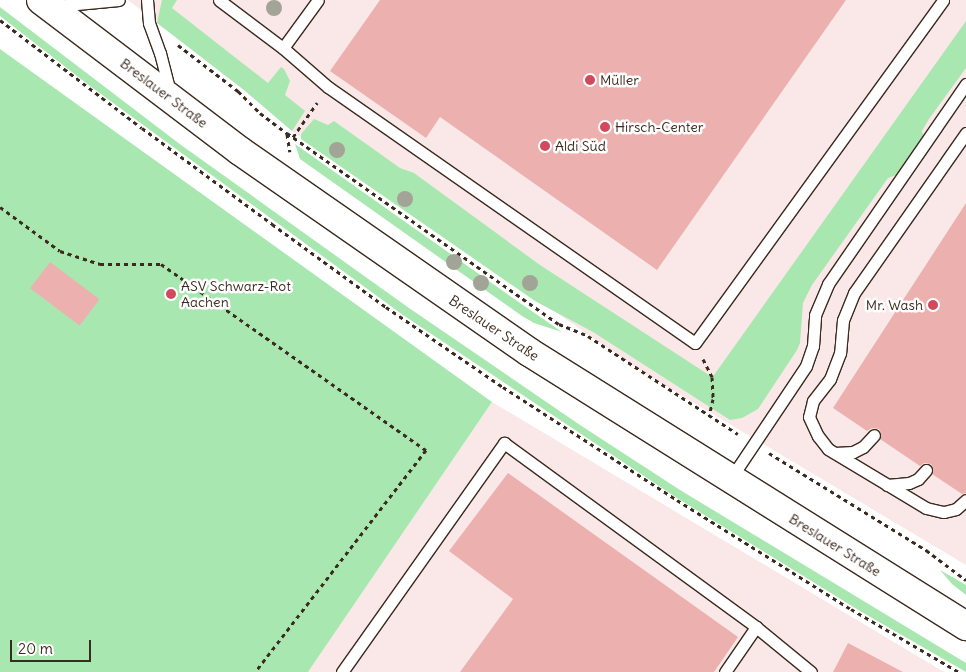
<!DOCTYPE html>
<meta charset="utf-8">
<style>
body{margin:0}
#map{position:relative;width:966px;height:672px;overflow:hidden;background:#fff;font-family:Delius,sans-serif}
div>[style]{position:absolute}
.built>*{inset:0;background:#f9e8e7}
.green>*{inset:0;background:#a8e8b0}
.building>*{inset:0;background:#ecb1af;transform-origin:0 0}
.path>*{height:3px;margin-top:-1.5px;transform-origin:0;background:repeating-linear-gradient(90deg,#3b2a1e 0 4px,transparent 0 8px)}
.roads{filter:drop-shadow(1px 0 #3b2a1e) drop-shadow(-1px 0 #3b2a1e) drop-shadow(0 1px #3b2a1e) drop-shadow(0 -1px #3b2a1e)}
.service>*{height:11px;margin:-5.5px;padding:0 5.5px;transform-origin:5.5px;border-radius:5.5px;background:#fff}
.secondary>*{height:28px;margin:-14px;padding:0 14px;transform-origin:14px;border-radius:14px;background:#fff}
.trees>*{width:16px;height:16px;margin:-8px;border-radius:50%;background:#a2a497}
.dots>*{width:14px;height:14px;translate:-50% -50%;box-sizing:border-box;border:2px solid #fff;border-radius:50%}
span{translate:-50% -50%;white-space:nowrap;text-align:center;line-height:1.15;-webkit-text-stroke:5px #fff;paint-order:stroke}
.poi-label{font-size:14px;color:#3b2a1e}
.left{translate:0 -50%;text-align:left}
.right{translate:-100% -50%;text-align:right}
.street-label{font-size:14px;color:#3b2a1e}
.scale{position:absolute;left:10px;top:640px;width:81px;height:22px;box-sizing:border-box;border:2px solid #3b2a1e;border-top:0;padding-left:6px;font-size:15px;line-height:18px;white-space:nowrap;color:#3b2a1e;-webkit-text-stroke:4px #fff;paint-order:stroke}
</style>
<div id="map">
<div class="built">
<i style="clip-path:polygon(128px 0,966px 0,966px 565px,644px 373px,292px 131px,244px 90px)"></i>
<i style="clip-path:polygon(492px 402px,944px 672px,308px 672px)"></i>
</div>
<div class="green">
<i style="clip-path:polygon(162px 0,177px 0,172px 8px,268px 83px,281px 67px,284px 69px,290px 81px,285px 95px,305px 111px,292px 131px,244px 90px,157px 23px)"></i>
<i style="clip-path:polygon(0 7px,181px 145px,409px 308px,580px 425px,680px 490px,966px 663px,966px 672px,860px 611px,677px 498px,403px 315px,90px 86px,0 16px)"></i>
<i style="clip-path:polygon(966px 21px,966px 68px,929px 119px,922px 131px,924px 138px,902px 173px,888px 178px,812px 285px,803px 303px,800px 343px,797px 350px,758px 409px,742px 418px,730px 420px,593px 332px,535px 301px,301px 139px,301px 134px,314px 119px,328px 125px,334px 121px,400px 168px,414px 173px,540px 265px,709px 375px,714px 375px)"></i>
<i style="clip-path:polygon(0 49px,492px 402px,308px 672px,0 672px)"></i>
<i style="clip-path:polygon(295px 144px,520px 303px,562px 332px,534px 323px,522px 316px,457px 270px,300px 159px)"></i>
<i style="clip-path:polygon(940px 570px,966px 585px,966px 595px,952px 584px)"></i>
</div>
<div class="building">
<i style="clip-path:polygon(380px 0,846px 0,657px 270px,440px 117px,426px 138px,330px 71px)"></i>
<i style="clip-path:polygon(966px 203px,966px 493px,962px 494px,932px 474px,933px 468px,931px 464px,924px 463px,920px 466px,880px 439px,881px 433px,879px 429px,872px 428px,867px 431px,833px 408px)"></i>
<i style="left:50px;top:262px;width:62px;height:33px;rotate:37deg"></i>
<i style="clip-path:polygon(508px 473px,738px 637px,714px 672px,460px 672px,513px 599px,449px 551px)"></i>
<i style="clip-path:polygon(848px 643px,903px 672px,833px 672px)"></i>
</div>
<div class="path">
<i style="left:0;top:20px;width:178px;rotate:37.3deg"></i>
<i style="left:142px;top:128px;width:162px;rotate:36.4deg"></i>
<i style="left:272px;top:224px;width:141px;rotate:36.1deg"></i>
<i style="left:386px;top:307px;width:142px;rotate:34.4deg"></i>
<i style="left:503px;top:387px;width:207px;rotate:33deg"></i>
<i style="left:677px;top:500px;width:205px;rotate:32.1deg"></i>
<i style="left:851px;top:609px;width:125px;rotate:30.3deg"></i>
<i style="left:178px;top:45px;width:76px;rotate:37.5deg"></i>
<i style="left:238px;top:91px;width:31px;rotate:45deg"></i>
<i style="left:260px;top:113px;width:34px;rotate:37deg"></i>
<i style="left:287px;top:133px;width:332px;rotate:35.1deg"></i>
<i style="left:559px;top:324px;width:31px;rotate:22deg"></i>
<i style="left:588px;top:336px;width:179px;rotate:33.2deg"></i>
<i style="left:287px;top:134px;width:18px;rotate:81deg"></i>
<i style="left:293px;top:137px;width:42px;rotate:-54.8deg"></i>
<i style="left:0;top:207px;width:74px;rotate:36.3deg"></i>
<i style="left:60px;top:251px;width:42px;rotate:18deg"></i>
<i style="left:100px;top:264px;width:61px"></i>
<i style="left:161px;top:264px;width:324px;rotate:35.1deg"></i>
<i style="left:426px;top:450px;width:280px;rotate:127.6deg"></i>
<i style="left:703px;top:359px;width:20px;rotate:63deg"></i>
<i style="left:712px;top:377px;width:22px;rotate:87deg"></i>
<i style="left:713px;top:399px;width:17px;rotate:103deg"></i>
<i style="left:769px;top:453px;width:185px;rotate:31.7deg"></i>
<i style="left:926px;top:550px;width:50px;rotate:36.9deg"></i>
</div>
<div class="roads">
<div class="service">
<i style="left:147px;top:0;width:23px;rotate:85deg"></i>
<i style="left:149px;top:23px;width:32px;rotate:70deg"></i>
<i style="left:160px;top:53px;width:40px;rotate:75.6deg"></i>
<i style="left:219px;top:0;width:80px;rotate:36.9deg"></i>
<i style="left:283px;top:48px;width:60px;rotate:40.9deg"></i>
<i style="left:328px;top:87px;width:447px;rotate:34.9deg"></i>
<i style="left:695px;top:343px;width:423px;rotate:-54.1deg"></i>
<i style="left:56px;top:6px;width:63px;rotate:-5.4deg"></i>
<i style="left:283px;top:48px;width:59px;rotate:-53.9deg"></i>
<i style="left:966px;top:133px;width:195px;rotate:125deg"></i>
<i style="left:854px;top:293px;width:29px;rotate:112deg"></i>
<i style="left:843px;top:320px;width:33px;rotate:95deg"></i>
<i style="left:840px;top:353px;width:28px;rotate:111deg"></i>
<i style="left:830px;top:379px;width:28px;rotate:128deg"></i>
<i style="left:813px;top:401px;width:16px;rotate:104deg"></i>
<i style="left:809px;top:417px;width:21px;rotate:65deg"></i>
<i style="left:818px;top:436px;width:16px;rotate:52deg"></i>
<i style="left:828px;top:449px;width:114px;rotate:31deg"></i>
<i style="left:926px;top:508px;width:18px;rotate:13deg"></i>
<i style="left:944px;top:512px;width:12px;rotate:-14deg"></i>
<i style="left:956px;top:509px;width:13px;rotate:-42deg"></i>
<i style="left:835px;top:453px;width:18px;rotate:-3deg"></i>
<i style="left:853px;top:452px;width:11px;rotate:-27deg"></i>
<i style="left:863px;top:447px;width:16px;rotate:-47deg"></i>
<i style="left:731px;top:478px;width:135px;rotate:-56.2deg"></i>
<i style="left:806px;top:366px;width:21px;rotate:-71deg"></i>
<i style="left:813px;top:346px;width:31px;rotate:-86deg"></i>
<i style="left:815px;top:315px;width:34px;rotate:-67deg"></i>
<i style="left:828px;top:284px;width:243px;rotate:-55.4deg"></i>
<i style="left:887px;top:485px;width:22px;rotate:-5deg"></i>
<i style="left:909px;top:483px;width:10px;rotate:-24deg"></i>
<i style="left:918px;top:479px;width:12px;rotate:-48deg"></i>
<i style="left:342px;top:672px;width:281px;rotate:-54.7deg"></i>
<i style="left:504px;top:443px;width:312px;rotate:36.1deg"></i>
<i style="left:756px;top:627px;width:71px;rotate:39.3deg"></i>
<i style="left:725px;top:672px;width:55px;rotate:-55.4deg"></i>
</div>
<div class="secondary">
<i style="left:41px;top:0;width:250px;rotate:37.2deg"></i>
<i style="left:240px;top:151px;width:352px;rotate:34.8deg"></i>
<i style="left:529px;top:352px;width:516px;rotate:32.09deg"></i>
</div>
</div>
<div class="trees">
<i style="left:274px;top:8px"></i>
<i style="left:337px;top:150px"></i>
<i style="left:405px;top:199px"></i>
<i style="left:454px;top:262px"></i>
<i style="left:481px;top:283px"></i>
<i style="left:530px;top:283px"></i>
</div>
<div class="dots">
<i style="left:590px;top:80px;background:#d1495b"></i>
<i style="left:605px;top:127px;background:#d1495b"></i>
<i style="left:545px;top:146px;background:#d1495b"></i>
<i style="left:171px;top:294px;background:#d1495b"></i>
<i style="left:933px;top:305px;background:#d1495b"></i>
</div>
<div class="poi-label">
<span class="left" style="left:600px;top:80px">Müller</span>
<span class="left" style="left:615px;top:127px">Hirsch-Center</span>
<span class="left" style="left:555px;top:146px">Aldi Süd</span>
<span class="left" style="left:181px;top:294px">ASV Schwarz-Rot<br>Aachen</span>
<span class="right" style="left:923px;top:305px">Mr. Wash</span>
</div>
<div class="street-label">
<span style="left:164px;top:93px;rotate:37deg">Breslauer Straße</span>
<span style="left:494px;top:328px;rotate:34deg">Breslauer Straße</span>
<span style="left:835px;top:545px;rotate:32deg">Breslauer Straße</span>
</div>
<div class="scale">20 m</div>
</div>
